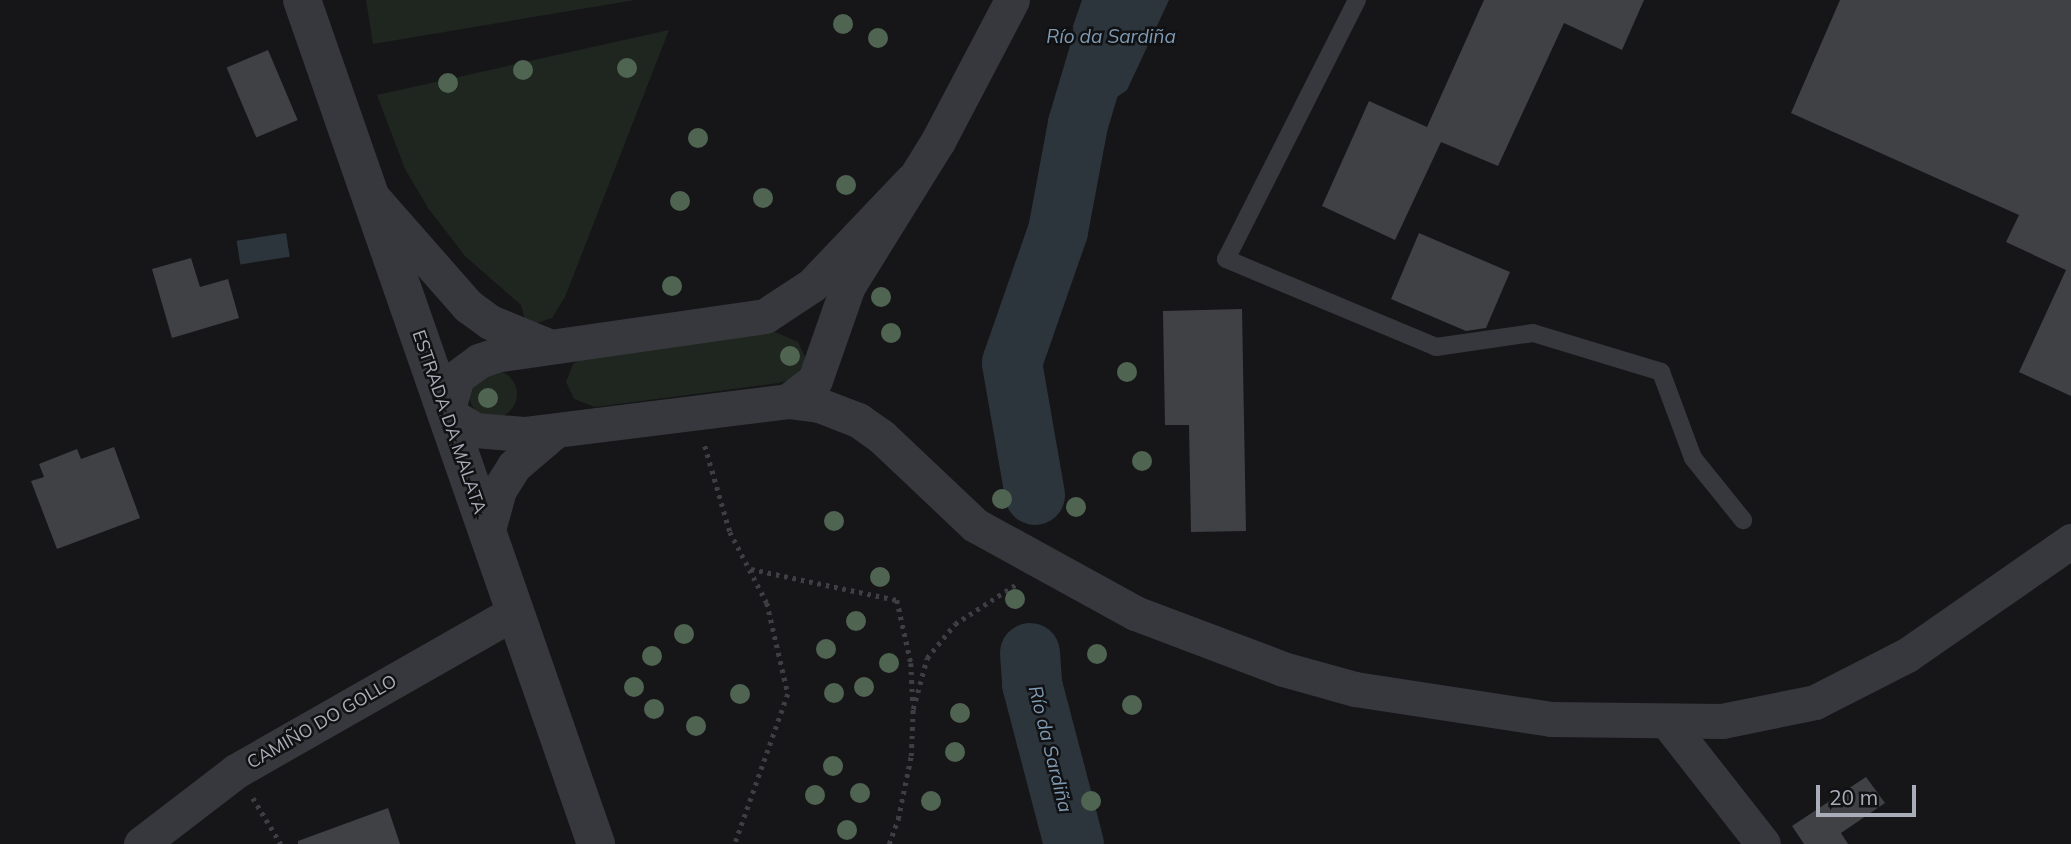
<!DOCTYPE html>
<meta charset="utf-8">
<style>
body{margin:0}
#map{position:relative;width:2071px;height:844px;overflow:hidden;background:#161618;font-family:Mulish,sans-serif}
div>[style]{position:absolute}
.green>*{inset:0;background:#1e261f}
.round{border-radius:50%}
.water>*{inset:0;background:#2c353c;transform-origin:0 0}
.river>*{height:60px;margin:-30px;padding:0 30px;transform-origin:30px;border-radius:30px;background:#2c353c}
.building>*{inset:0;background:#404145;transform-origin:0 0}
.path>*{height:4.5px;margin-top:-2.25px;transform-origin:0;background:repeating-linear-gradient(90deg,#3d3f44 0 3.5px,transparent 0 8.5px)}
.service>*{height:18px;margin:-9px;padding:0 9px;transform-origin:9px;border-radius:9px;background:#37383d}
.minor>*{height:35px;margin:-17.5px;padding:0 17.5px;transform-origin:17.5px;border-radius:17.5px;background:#37383d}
.tertiary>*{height:38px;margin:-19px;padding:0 19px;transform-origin:19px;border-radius:19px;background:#37383d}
.trees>*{width:20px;height:20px;margin:-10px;border-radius:50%;background:#506452}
span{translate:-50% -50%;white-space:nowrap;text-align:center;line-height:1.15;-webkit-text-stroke:5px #111113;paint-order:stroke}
.street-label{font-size:18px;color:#a8adb8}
.water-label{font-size:19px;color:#7f9bb3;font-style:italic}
.scale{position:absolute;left:1816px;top:785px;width:100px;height:32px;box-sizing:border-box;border:4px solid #a8adb8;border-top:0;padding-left:9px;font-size:21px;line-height:24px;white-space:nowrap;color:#a8adb8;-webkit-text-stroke:5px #111113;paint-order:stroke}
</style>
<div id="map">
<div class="green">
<i style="clip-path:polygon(366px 0,635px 0,373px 44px)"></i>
<i style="clip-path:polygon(669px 30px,565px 297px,552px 318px,534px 324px,525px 320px,521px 305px,465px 256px,428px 208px,405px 169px,377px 95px)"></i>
<i style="clip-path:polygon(775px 332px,798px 342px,807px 361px,792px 379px,779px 383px,595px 407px,574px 399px,566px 382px,573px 364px,584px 358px)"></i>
<i class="round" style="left:469px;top:370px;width:48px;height:48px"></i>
</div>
<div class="water">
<i style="clip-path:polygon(1082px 0,1169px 0,1127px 90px,1078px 124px,1073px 26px)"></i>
<i style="left:286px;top:233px;width:24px;height:50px;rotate:81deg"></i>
</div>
<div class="river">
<i style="left:1035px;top:495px;width:134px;rotate:-99.9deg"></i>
<i style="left:1012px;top:363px;width:140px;rotate:-70.8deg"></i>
<i style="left:1058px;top:231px;width:109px;rotate:-79.4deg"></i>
<i style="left:1078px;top:124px;width:129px;rotate:-73.4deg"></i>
<i style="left:1030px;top:653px;width:31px;rotate:86deg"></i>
<i style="left:1032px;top:684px;width:165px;rotate:75.3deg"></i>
</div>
<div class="building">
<i style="clip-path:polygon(1484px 0,1644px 0,1622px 50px,1564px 23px,1498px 166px,1441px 142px,1395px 240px,1322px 206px,1369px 101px,1427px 127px)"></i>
<i style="clip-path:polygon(1840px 0,2071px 0,2071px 396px,2019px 372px,2066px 270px,2006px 242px,2019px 215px,1791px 113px)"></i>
<i style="left:268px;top:50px;width:76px;height:45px;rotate:67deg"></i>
<i style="clip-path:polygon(1419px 233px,1510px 272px,1486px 328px,1466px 331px,1391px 299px)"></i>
<i style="clip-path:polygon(191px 258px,200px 287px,228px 279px,239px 318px,172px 338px,152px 269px)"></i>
<i style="clip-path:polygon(1242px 309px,1246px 531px,1191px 532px,1189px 425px,1165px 425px,1163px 311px)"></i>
<i style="clip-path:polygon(114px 447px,140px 518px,57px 549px,31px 481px,44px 477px,39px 464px,77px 449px,81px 459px)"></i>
<i style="clip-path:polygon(1866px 777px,1885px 803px,1841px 833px,1848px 844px,1804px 844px,1792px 826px)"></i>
<i style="clip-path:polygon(388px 808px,400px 844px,298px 844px,298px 841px)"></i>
</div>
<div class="path">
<i style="left:705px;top:446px;width:90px;rotate:73.8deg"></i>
<i style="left:730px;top:532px;width:80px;rotate:62.5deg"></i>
<i style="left:767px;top:603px;width:93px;rotate:77deg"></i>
<i style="left:788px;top:694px;width:159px;rotate:109.5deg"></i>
<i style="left:751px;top:569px;width:149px;rotate:12deg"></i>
<i style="left:897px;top:600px;width:65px;rotate:77.5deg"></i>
<i style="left:911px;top:663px;width:42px;rotate:87.3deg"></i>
<i style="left:253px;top:798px;width:54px;rotate:58.7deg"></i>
<i style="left:889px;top:844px;width:27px;rotate:-70deg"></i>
<i style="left:898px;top:819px;width:64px;rotate:-78.3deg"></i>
<i style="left:911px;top:756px;width:47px;rotate:-87.6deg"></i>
<i style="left:913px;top:709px;width:53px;rotate:-74.6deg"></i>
<i style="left:927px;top:658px;width:44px;rotate:-50.5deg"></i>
<i style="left:955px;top:624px;width:72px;rotate:-33deg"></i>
</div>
<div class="service">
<i style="left:1357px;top:0;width:290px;rotate:116.8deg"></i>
<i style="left:1226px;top:259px;width:228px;rotate:22.7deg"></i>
<i style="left:1436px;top:347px;width:98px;rotate:-8.2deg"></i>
<i style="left:1533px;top:333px;width:134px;rotate:16.9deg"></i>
<i style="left:1661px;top:372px;width:92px;rotate:69.6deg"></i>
<i style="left:1693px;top:458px;width:80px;rotate:51.1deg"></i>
</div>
<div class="minor">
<i style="left:912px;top:180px;width:145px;rotate:133.6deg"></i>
<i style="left:812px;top:285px;width:56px;rotate:146.6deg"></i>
<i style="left:765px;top:316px;width:272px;rotate:171.8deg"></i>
<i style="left:496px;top:355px;width:18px;rotate:161deg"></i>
<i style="left:479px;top:361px;width:27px;rotate:144deg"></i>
<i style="left:457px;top:377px;width:37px;rotate:106deg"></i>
<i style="left:447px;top:413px;width:33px;rotate:31deg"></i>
<i style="left:475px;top:430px;width:49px;rotate:4.7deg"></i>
<i style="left:524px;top:434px;width:266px;rotate:-7.1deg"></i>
<i style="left:788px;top:401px;width:31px;rotate:7deg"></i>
<i style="left:819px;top:405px;width:42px;rotate:21deg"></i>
<i style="left:858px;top:420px;width:29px;rotate:35deg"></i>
<i style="left:882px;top:437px;width:128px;rotate:43.4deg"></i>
<i style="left:975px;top:525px;width:183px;rotate:28.8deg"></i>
<i style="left:1135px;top:613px;width:158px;rotate:20.7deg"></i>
<i style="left:1283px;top:669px;width:75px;rotate:15.5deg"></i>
<i style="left:1355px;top:689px;width:197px;rotate:8.7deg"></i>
<i style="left:1550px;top:719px;width:172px;rotate:0.7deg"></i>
<i style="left:1722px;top:721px;width:95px;rotate:-11.5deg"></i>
<i style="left:1815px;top:702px;width:103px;rotate:-27.1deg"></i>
<i style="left:1907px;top:655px;width:200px;rotate:-34.8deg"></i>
<i style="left:374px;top:199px;width:142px;rotate:48.7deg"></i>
<i style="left:468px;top:306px;width:27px;rotate:36deg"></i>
<i style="left:490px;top:322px;width:61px;rotate:22.3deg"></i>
<i style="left:788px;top:401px;width:34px;rotate:-38deg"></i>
<i style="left:815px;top:380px;width:100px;rotate:-70.7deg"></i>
<i style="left:848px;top:286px;width:171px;rotate:-58.2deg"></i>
<i style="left:938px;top:141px;width:159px;rotate:-62.3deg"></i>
<i style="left:487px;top:533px;width:45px;rotate:-74.4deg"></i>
<i style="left:499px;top:490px;width:28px;rotate:-58deg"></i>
<i style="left:514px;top:466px;width:54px;rotate:-40.5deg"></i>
<i style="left:1669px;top:724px;width:152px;rotate:51.9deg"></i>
<i style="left:141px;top:844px;width:120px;rotate:-37.5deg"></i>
<i style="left:236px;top:771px;width:319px;rotate:-29.7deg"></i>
</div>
<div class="tertiary">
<i style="left:302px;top:0;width:894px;rotate:70.79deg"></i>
</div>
<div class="trees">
<i style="left:843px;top:24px"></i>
<i style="left:878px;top:38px"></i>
<i style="left:627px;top:68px"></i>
<i style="left:523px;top:70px"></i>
<i style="left:448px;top:83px"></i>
<i style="left:698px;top:138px"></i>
<i style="left:846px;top:185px"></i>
<i style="left:763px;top:198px"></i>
<i style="left:680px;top:201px"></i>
<i style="left:672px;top:286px"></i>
<i style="left:881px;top:297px"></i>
<i style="left:891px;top:333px"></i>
<i style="left:790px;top:356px"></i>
<i style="left:1127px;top:372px"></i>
<i style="left:488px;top:398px"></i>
<i style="left:1142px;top:461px"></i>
<i style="left:1002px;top:499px"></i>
<i style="left:1076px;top:507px"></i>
<i style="left:834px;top:521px"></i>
<i style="left:880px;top:577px"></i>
<i style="left:1015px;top:599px"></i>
<i style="left:856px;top:621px"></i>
<i style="left:684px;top:634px"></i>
<i style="left:826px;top:649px"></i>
<i style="left:1097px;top:654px"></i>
<i style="left:652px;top:656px"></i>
<i style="left:889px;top:663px"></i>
<i style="left:634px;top:687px"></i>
<i style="left:864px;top:687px"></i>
<i style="left:834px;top:693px"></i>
<i style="left:740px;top:694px"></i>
<i style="left:1132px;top:705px"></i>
<i style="left:654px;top:709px"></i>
<i style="left:960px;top:713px"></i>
<i style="left:696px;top:726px"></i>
<i style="left:955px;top:752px"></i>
<i style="left:833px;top:766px"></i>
<i style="left:860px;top:793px"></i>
<i style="left:815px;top:795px"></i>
<i style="left:931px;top:801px"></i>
<i style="left:1091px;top:801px"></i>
<i style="left:847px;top:830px"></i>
</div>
<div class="street-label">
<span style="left:449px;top:422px;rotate:71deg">ESTRADA DA MALATA</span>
<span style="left:322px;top:722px;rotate:-30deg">CAMIÑO DO GOLLO</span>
</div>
<div class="water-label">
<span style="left:1111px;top:37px">Río da Sardiña</span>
<span style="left:1050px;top:749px;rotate:76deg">Río da Sardiña</span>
</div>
<div class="scale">20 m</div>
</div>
